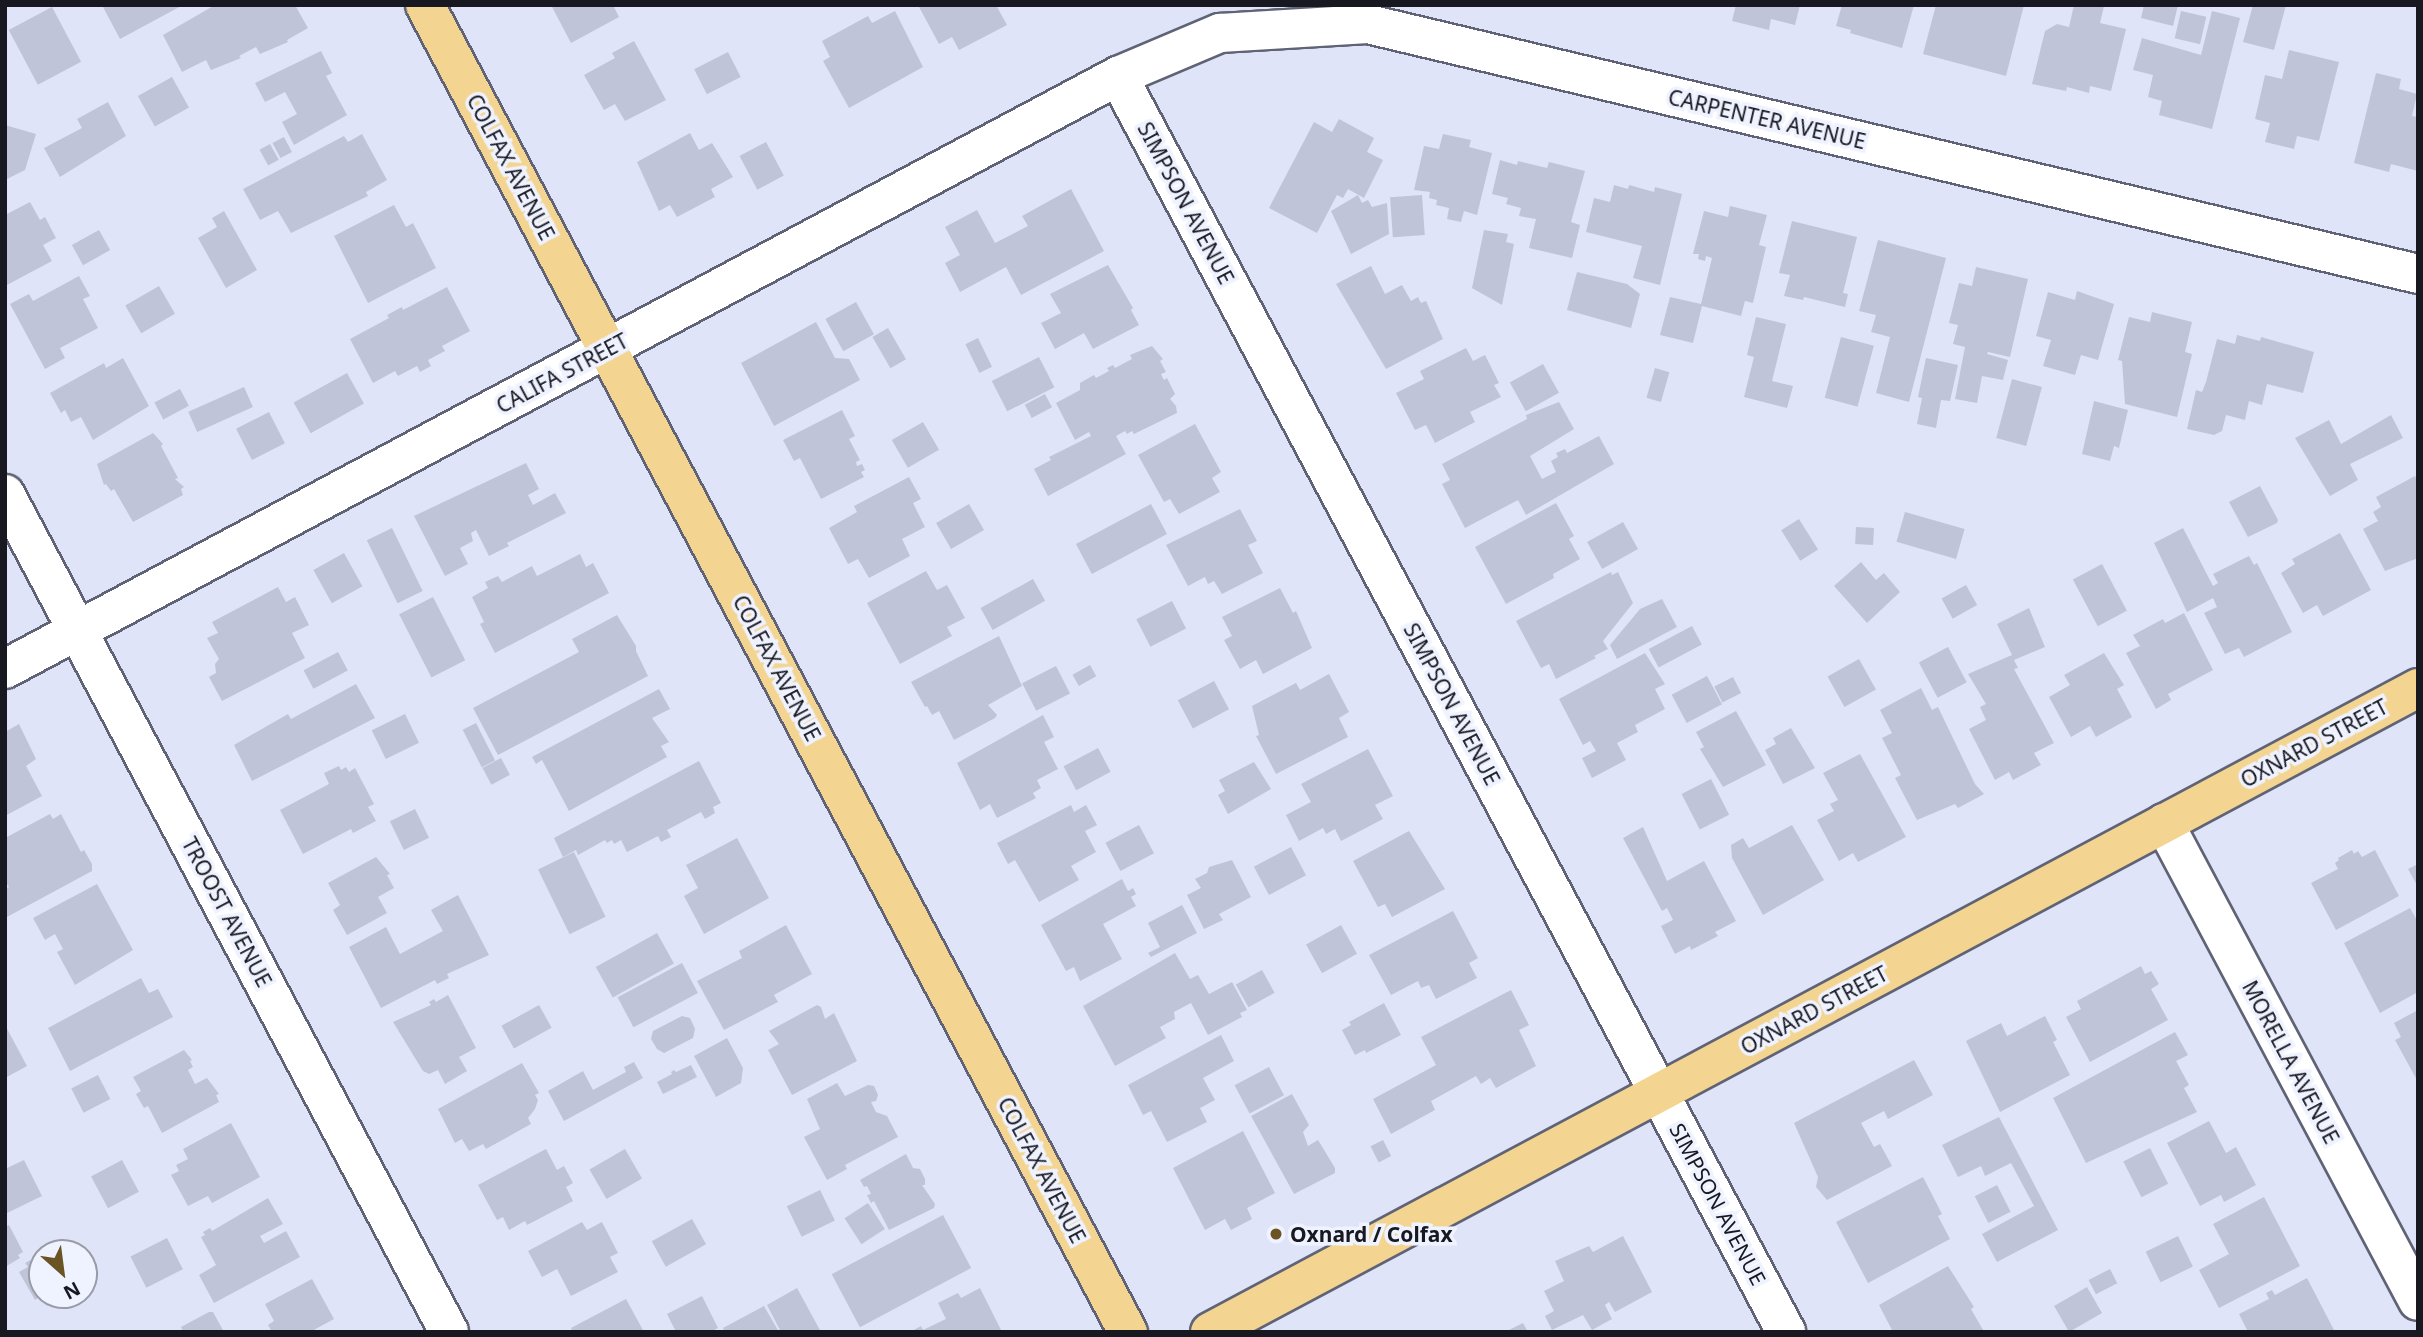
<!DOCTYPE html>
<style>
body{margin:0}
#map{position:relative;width:2423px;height:1337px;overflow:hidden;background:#e0e4f9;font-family:"Noto Sans",sans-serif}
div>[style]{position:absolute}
.building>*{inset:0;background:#c0c4d9;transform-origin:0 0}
.roads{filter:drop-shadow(2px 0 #5f6375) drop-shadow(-2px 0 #5f6375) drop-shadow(0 2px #5f6375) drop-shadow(0 -2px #5f6375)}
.minor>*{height:38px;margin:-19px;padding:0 19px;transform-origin:19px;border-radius:19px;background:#fff}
.major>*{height:38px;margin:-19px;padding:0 19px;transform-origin:19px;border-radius:19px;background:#f3d491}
.dots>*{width:19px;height:19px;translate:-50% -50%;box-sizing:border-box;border:4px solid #eff2ff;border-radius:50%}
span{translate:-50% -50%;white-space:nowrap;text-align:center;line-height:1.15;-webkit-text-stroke:7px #eff2ff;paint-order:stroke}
.street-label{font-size:21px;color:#171820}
.poi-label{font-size:21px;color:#171820;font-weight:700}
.left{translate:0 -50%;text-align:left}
.frame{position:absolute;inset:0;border:7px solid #171820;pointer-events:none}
.north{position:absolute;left:28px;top:1239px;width:70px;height:70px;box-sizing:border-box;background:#eff2ff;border:2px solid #999ba6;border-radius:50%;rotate:152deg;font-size:19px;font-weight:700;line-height:28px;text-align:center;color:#171820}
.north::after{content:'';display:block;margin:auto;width:24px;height:32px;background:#6b5424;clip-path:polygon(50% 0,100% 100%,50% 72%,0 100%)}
</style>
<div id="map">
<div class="building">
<i style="clip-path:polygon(102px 5px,183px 5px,120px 39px)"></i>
<i style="clip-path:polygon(215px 5px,295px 5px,308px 28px,287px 40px,288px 42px,260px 54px,256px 47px,239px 56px,241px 58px,211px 70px,206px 60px,182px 72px,163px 35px)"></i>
<i style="clip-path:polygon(551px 5px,613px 5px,619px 17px,571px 43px)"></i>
<i style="clip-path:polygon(918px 5px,996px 5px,1007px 25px,959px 50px,952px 37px,939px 44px)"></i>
<i style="clip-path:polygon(1736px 5px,1800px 5px,1795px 25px,1771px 19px,1769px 30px,1732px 21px)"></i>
<i style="clip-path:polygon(1842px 5px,1914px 5px,1902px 48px,1850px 33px,1851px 30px,1836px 26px)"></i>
<i style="clip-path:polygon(1936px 5px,2024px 5px,2006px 76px,1923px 54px)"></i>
<i style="clip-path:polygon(2074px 5px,2104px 6px,2100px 23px,2126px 29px,2111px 91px,2090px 86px,2089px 93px,2067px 87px,2066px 91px,2032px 84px,2045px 31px,2057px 24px,2069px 27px)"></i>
<i style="clip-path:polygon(2144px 5px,2178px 5px,2173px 26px,2141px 18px)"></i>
<i style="clip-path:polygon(2253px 5px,2286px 5px,2274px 50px,2243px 42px)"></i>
<i style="left:52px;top:7px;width:62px;height:49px;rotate:62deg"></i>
<i style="clip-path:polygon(895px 11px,923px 67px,849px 108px,823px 61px,830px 57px,822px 41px,868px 16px,872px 23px)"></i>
<i style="left:2181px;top:11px;width:26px;height:28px;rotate:13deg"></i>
<i style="clip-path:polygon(2212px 11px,2240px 18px,2212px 129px,2159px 115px,2162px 101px,2148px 97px,2153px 75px,2133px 70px,2142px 38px,2201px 55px)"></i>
<i style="clip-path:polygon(634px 41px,666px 100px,625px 121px,615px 104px,604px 110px,584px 75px,615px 58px,612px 53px)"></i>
<i style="clip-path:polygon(2289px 50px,2339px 62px,2319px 141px,2297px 136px,2294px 149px,2265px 142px,2270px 123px,2255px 119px,2265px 75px,2282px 79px)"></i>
<i style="clip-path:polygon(321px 51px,332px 73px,326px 76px,347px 115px,294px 145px,282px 122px,297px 114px,285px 92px,265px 102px,255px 83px)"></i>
<i style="left:728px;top:52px;width:28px;height:38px;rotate:63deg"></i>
<i style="clip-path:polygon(2376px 73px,2401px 79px,2399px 89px,2417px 94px,2412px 116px,2418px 117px,2418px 171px,2391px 164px,2389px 172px,2354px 163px)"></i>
<i style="left:172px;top:77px;width:35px;height:39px;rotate:61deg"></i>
<i style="clip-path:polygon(108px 102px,126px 136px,60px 177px,44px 148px,82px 128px,77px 119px)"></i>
<i style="clip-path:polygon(1339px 119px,1374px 138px,1367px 152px,1383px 160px,1364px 198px,1348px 189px,1343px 198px,1337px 195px,1317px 233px,1269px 208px,1314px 122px,1332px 132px)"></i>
<i style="clip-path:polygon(5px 125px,36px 134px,25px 170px,5px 180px)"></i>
<i style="clip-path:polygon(690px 133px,699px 150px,712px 143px,733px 177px,711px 189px,715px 197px,677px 217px,670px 205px,659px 211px,637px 162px)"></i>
<i style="clip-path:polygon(362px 134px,387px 180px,366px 192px,368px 196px,291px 233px,278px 211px,260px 220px,243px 189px,344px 136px,348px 142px)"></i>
<i style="clip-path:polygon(1443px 134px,1471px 140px,1469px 147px,1492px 153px,1477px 215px,1464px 211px,1461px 222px,1447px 219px,1449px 208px,1436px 205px,1437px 200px,1429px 198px,1430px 192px,1414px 190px,1424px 146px,1439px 149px)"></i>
<i style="left:284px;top:137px;width:17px;height:13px;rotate:62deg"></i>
<i style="left:766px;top:142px;width:38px;height:30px;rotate:62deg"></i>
<i style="left:270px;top:144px;width:18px;height:12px;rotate:61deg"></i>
<i style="clip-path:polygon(1500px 160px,1517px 165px,1518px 161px,1547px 168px,1549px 162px,1585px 171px,1571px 222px,1580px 225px,1572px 258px,1529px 248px,1536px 219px,1519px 216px,1521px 208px,1506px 204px,1508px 198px,1492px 194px)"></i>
<i style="clip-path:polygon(1614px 185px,1628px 189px,1629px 185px,1654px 192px,1655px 187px,1682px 194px,1660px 285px,1633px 278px,1642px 246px,1586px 232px,1594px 198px,1610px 202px)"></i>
<i style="clip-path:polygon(1071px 189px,1104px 251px,1021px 295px,1006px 267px,960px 292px,945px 263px,960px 255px,945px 227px,977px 210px,995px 243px,1028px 226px,1022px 216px)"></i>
<i style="clip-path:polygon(1358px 195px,1362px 203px,1368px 200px,1372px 207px,1387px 203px,1389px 234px,1351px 254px,1331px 211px)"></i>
<i style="left:1422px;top:195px;width:40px;height:32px;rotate:86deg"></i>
<i style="clip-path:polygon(30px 202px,40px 220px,45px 217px,56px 238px,43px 245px,52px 261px,5px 286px,5px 215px)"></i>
<i style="clip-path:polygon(394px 205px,406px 227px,413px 223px,436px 268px,368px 303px,334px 236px)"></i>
<i style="clip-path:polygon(1730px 206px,1767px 215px,1759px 245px,1766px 247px,1753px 303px,1745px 301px,1741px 316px,1702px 306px,1693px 343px,1660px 335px,1670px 297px,1701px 304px,1712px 258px,1706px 256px,1705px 261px,1698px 259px,1699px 254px,1693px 254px,1704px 211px,1728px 217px)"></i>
<i style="clip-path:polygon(224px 211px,257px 270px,226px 288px,198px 238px,217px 227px,212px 218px)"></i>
<i style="clip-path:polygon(1792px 221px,1857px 237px,1843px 293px,1848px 294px,1845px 307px,1804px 297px,1803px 300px,1784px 296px,1790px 275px,1779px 273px)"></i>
<i style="left:99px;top:230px;width:23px;height:31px;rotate:61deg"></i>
<i style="clip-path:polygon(1484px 230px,1508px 234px,1506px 242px,1514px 244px,1502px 305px,1472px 288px)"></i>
<i style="clip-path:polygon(1878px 240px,1946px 258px,1909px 402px,1876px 393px,1890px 337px,1871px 332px,1876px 315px,1859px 311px)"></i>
<i style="clip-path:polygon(1108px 265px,1133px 308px,1131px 310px,1139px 325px,1093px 349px,1084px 333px,1055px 349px,1041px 323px,1061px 313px,1050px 294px)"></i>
<i style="clip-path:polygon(1371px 266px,1385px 294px,1402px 285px,1411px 301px,1418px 297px,1421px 303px,1426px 301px,1443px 339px,1386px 369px,1336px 284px)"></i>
<i style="clip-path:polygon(1976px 267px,2028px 279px,2010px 357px,1988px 352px,1987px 354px,2008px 360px,2003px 380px,1982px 376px,1977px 403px,1955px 399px,1965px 347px,1953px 344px,1958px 325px,1949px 323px,1959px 283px,1972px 286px)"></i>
<i style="clip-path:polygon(1577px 272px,1627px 284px,1640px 294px,1631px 328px,1567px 310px)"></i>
<i style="clip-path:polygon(79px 276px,90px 296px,83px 299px,98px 328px,60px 348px,65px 358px,45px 369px,10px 304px,29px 294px,33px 301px)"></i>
<i style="left:159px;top:286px;width:32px;height:39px;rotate:60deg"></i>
<i style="clip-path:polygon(447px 287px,470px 331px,442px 346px,445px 351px,428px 360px,431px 366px,420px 372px,417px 366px,398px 376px,395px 371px,373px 383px,350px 339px,389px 318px,387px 315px,402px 307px,403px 310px)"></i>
<i style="clip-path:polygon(2077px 291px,2114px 304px,2098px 360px,2081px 355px,2075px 375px,2043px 366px,2051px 340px,2036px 336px,2048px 292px,2075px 300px)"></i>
<i style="left:856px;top:302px;width:37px;height:35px;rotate:61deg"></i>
<i style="clip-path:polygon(2152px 312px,2192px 322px,2185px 352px,2192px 354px,2177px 417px,2125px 404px,2122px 361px,2118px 360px,2129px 317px,2150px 322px)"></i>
<i style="clip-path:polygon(1756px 317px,1786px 324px,1772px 381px,1793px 386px,1787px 408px,1744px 397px,1754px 357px,1747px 355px)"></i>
<i style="clip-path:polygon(816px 322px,835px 358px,849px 359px,860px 380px,774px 426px,741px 363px)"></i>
<i style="left:888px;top:328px;width:36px;height:18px;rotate:60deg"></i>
<i style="clip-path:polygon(2237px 335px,2260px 341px,2261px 337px,2314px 352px,2303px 393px,2267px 384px,2262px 405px,2249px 401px,2245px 420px,2226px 415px,2222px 431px,2214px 435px,2187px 429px,2196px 390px,2202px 392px,2206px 382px,2217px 339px,2235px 344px)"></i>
<i style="left:1841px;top:337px;width:34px;height:63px;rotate:15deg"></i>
<i style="left:978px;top:338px;width:32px;height:14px;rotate:64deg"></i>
<i style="clip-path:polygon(1152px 346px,1163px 359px,1160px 361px,1166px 372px,1161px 374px,1164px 380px,1167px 378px,1175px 394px,1170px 399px,1176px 406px,1177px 413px,1134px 434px,1132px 431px,1127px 434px,1125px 431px,1116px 436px,1126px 454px,1048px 496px,1034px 469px,1051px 460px,1049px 457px,1091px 436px,1089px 432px,1075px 440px,1056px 403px,1080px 390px,1080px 383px,1094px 375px,1096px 378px,1109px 371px,1107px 368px,1113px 365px,1115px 368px,1132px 359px,1130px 355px)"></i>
<i style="clip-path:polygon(1466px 348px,1473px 361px,1485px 355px,1499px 383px,1494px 385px,1501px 397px,1470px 412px,1475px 422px,1435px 443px,1426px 425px,1415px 430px,1396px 393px,1424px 379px,1420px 371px)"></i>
<i style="left:1039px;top:357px;width:34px;height:53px;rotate:63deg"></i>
<i style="clip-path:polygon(123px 358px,149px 406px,93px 440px,81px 417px,71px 422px,65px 410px,61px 413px,50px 393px,104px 363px,106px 368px)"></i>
<i style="clip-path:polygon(1926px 358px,1958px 365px,1950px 401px,1941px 400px,1936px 428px,1917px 424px,1922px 398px,1918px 397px)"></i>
<i style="left:1543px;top:364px;width:33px;height:38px;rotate:61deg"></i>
<i style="left:1655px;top:368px;width:15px;height:31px;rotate:16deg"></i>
<i style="left:347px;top:373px;width:35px;height:61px;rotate:61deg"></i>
<i style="left:2012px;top:379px;width:31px;height:61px;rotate:15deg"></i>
<i style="left:244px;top:387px;width:22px;height:61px;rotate:66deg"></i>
<i style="left:180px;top:389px;width:19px;height:29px;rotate:62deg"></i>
<i style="left:1045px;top:394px;width:15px;height:23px;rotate:62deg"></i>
<i style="clip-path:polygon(2094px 401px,2128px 410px,2119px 448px,2114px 446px,2110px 461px,2082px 454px)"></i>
<i style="clip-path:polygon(1559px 402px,1574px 429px,1530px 456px,1542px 479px,1556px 472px,1551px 461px,1558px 457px,1556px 453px,1565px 449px,1567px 453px,1599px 436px,1614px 464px,1526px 515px,1518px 500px,1465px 528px,1442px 484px,1450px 480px,1442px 464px,1527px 419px,1526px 415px)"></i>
<i style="clip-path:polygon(842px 410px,855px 436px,849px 439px,860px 460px,856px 462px,857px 466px,862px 464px,865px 470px,861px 472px,864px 477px,821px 499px,800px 458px,794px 461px,783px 440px)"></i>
<i style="left:269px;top:412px;width:35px;height:37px;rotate:63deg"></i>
<i style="clip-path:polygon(2391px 415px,2403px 438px,2350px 464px,2358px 480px,2330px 496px,2295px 438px,2329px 420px,2341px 444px)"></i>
<i style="left:923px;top:422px;width:32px;height:36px;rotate:60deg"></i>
<i style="clip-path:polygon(1195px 424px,1221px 472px,1212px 478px,1220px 492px,1179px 514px,1170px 499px,1164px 502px,1138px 455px)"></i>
<i style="clip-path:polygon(153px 433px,163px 444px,161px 446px,178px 478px,175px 479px,184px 487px,181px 489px,183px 495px,133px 522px,114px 489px,111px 491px,106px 484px,104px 485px,97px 464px)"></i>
<i style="clip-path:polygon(526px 463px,539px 489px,528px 495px,533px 505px,555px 493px,566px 513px,507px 543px,509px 546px,489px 556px,476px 530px,471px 533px,473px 541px,460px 548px,468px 564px,445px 576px,414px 516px)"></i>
<i style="clip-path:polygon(2415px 476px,2418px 482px,2418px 558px,2385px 571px,2363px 529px,2378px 521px,2373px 512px,2381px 507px,2376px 497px)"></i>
<i style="clip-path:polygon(909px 477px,921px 499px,913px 503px,925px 527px,902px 539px,910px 556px,869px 578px,858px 559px,848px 564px,829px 528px,857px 512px,854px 506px)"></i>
<i style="clip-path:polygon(2260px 486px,2278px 520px,2277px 523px,2248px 537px,2229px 502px)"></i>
<i style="clip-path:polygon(1556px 503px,1574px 536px,1569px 539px,1580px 559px,1553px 574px,1554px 578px,1506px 604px,1475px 547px)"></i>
<i style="left:969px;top:504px;width:30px;height:38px;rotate:60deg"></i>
<i style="left:1151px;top:504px;width:34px;height:85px;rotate:62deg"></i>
<i style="clip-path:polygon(1240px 509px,1257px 541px,1248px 545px,1263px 573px,1222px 594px,1214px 581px,1208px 584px,1205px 577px,1188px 586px,1166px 545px)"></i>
<i style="left:1905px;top:512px;width:62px;height:31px;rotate:16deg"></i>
<i style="left:1799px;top:519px;width:36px;height:21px;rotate:58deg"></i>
<i style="left:1623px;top:522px;width:31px;height:41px;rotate:61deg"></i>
<i style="left:1856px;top:527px;width:18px;height:17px;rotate:3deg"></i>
<i style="left:392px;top:528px;width:70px;height:28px;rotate:64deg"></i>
<i style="clip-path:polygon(2183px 528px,2213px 586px,2218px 583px,2213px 574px,2249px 556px,2254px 565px,2257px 563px,2292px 632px,2244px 657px,2239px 648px,2225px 654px,2204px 613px,2217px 607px,2213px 598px,2187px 612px,2154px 543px)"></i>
<i style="clip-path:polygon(2340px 533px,2371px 590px,2323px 616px,2317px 605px,2303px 613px,2281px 573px,2295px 564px,2292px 559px)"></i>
<i style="left:344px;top:553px;width:38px;height:35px;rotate:61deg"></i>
<i style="clip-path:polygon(580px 554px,586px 567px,593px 563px,609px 593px,495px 653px,480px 624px,484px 622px,472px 597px,488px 588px,485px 582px,498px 576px,502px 582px,532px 566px,537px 576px)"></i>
<i style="clip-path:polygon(1861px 562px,1876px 580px,1884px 573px,1900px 592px,1867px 623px,1834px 586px)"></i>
<i style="left:2102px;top:564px;width:53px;height:33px;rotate:62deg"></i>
<i style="clip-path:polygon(926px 571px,937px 590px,947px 585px,965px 618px,947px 627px,952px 636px,900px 664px,867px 603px)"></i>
<i style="clip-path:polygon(1611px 572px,1612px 575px,1618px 572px,1633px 603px,1603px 641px,1608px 649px,1594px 656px,1596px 658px,1556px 679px,1549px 664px,1541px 668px,1516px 621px)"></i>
<i style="left:1033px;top:579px;width:25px;height:60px;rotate:61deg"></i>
<i style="left:1966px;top:585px;width:23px;height:28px;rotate:61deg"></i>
<i style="clip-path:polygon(278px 587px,286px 602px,295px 597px,309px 625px,292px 633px,305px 658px,222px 701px,209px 677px,216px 673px,215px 664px,219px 659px,207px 638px,218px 633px,212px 622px)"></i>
<i style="clip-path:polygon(1280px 588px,1293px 613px,1296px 611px,1312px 648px,1263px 674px,1256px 660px,1240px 669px,1224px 640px,1232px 636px,1222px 617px)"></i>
<i style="left:433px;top:597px;width:71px;height:38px;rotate:63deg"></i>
<i style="clip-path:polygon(1662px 599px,1677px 627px,1617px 659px,1610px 645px,1640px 609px)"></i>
<i style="left:1172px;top:601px;width:31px;height:40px;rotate:63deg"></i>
<i style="clip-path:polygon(2029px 608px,2045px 647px,2014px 660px,2018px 668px,2014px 669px,2054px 743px,2034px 753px,2041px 765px,2013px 780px,2009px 772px,1995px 780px,1969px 729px,1986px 720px,1980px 707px,1986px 704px,1968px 674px,2012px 655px,1997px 624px)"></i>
<i style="clip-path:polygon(2184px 613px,2213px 670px,2168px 694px,2171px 700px,2156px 709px,2126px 653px,2140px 646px,2133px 635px,2163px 619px,2165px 623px)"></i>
<i style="clip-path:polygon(617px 615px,636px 646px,636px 651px,648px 676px,498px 755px,473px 708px,579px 652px,572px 639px)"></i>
<i style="left:1692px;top:626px;width:21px;height:49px;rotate:62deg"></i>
<i style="clip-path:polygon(999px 636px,1022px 686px,988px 705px,997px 715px,995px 718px,954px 740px,939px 711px,932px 715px,927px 706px,925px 707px,911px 682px)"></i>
<i style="left:1948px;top:647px;width:40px;height:33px;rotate:62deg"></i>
<i style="left:338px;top:652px;width:21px;height:39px;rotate:62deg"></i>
<i style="clip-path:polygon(1645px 653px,1665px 684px,1655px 689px,1665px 709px,1635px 725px,1638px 732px,1617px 743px,1626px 760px,1592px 778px,1582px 758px,1596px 751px,1590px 741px,1583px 745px,1559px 699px)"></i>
<i style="clip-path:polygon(2104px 653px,2124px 685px,2117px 689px,2132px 717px,2096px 737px,2090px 726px,2071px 737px,2049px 697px,2070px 685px,2064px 675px)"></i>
<i style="left:1859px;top:659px;width:35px;height:36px;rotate:61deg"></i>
<i style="left:1090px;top:665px;width:13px;height:20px;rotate:61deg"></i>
<i style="left:1056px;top:666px;width:31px;height:38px;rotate:63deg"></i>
<i style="clip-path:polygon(1329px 674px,1349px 712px,1339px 718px,1348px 737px,1276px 774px,1256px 736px,1259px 735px,1252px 706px,1296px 683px,1300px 690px)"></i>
<i style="left:1707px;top:676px;width:32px;height:40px;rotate:62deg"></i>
<i style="left:1733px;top:677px;width:18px;height:21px;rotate:63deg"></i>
<i style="left:1214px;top:681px;width:32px;height:41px;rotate:62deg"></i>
<i style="clip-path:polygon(356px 684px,375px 718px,252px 781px,234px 745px,288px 714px,291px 719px)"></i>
<i style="clip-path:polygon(1921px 688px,1932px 710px,1938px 707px,1975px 784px,1984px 794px,1958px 808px,1955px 804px,1917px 820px,1895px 778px,1901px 775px,1882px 738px,1892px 733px,1880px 710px)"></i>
<i style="clip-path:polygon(659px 689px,670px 709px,652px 718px,669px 742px,661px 746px,667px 757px,569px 811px,542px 760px,536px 764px,532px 757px)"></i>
<i style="clip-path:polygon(1736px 711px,1766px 765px,1723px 787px,1700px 749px,1704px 747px,1696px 732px)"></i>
<i style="left:405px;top:714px;width:32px;height:37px;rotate:64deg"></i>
<i style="clip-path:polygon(1043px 715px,1054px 737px,1044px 742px,1058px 769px,1037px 780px,1041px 788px,1033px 793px,1036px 798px,997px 818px,990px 804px,980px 810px,957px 763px)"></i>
<i style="left:476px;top:723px;width:42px;height:15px;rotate:63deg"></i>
<i style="clip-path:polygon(19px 724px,36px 759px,26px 766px,42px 796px,5px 816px,5px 732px)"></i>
<i style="clip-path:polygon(1791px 728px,1815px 768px,1783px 784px,1765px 750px,1776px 744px,1773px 738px)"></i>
<i style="left:1098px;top:748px;width:27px;height:39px;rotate:62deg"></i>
<i style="clip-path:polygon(1368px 749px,1393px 796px,1375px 805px,1383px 819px,1341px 841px,1335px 829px,1326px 834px,1323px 828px,1299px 841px,1286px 815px,1311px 802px,1301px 784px)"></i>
<i style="clip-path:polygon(1860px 754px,1906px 837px,1858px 862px,1853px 853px,1839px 861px,1817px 820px,1834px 811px,1830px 804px,1838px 800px,1823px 773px)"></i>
<i style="left:501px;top:758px;width:19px;height:21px;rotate:62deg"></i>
<i style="clip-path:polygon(699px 761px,721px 803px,713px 807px,715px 813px,705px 819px,701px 812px,667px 830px,671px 837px,661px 842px,658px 836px,627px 852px,621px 840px,614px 844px,612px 840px,607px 843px,605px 840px,578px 855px,576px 850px,563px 857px,554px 838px)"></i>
<i style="clip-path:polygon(1254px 762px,1271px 789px,1228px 814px,1218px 795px,1225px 791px,1219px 780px)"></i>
<i style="clip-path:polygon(339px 766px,341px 770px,346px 767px,349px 772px,355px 768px,374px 804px,368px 807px,376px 821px,353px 833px,351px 829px,303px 854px,280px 810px,329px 784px,324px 773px)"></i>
<i style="left:1711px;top:779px;width:40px;height:33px;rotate:63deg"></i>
<i style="clip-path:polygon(1071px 805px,1074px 812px,1086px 805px,1097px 825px,1085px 831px,1096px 852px,1071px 866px,1079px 880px,1039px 902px,1015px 860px,1008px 864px,997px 843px)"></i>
<i style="left:415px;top:809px;width:32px;height:28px;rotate:64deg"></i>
<i style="clip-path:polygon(50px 814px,53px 819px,61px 814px,81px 852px,84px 850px,92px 864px,92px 871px,5px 918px,5px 889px,9px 887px,5px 881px,5px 838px)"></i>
<i style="left:1139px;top:825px;width:32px;height:38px;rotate:62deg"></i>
<i style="clip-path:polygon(1792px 825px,1824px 880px,1763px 915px,1732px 858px,1731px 845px,1743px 838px,1749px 848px)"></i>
<i style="clip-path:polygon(1643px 827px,1667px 881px,1704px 861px,1736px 921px,1715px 932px,1718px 936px,1691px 950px,1690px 946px,1675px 954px,1661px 926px,1673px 920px,1667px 908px,1662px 911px,1623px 838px)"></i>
<i style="clip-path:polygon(1409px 831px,1445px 889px,1392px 917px,1385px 904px,1378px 907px,1353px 861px)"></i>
<i style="clip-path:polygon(737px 838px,769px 898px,704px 934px,684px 896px,698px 888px,686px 865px)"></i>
<i style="left:1291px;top:847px;width:32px;height:42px;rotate:62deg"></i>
<i style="clip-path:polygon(2352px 850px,2354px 854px,2358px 851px,2362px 857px,2375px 850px,2399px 896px,2336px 930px,2311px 883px,2338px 869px,2335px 863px,2339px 860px,2338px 858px)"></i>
<i style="left:574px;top:852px;width:72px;height:40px;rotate:64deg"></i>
<i style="clip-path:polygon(376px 857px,390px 874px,387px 875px,394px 888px,378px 897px,387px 913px,347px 935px,333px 910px,340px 905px,328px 883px)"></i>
<i style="clip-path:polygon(1232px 860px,1251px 897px,1219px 914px,1223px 920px,1204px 929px,1187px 895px,1201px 888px,1195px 879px,1207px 873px,1209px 867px)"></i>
<i style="clip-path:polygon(2418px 864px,2418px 887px,2408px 869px)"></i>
<i style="clip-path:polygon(1122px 879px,1128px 891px,1133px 888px,1136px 894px,1131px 897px,1136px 906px,1103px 924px,1122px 959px,1080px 981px,1074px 967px,1066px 971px,1041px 925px)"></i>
<i style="clip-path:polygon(97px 884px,133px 950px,75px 985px,57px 952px,63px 949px,55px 934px,45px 940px,33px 918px)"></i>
<i style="clip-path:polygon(458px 895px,489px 955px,447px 974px,449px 978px,437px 984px,435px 980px,381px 1008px,349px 947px,386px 927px,400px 954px,443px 931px,431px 910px)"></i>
<i style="clip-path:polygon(1182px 905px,1197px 933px,1151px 957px,1148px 953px,1160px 947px,1148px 923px)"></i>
<i style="clip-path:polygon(2410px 908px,2418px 922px,2418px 992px,2380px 1013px,2344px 943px)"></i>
<i style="clip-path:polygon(1453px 911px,1478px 958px,1469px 963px,1477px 978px,1436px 999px,1429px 985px,1421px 988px,1418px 981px,1391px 995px,1369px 955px)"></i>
<i style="clip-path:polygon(786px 925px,812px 974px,774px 995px,778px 1002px,724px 1030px,697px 981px,742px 958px,739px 951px)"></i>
<i style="left:1341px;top:925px;width:33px;height:40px;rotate:61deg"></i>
<i style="left:657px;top:933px;width:35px;height:70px;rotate:61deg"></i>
<i style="clip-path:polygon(1175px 953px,1190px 979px,1198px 975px,1209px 994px,1232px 982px,1247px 1010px,1240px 1013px,1242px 1017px,1208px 1035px,1191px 1003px,1174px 1012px,1175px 1019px,1160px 1027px,1166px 1038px,1115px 1066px,1083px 1006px)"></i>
<i style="left:682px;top:963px;width:34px;height:73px;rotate:62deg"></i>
<i style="clip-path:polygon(2141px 966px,2145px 974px,2151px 971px,2159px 984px,2151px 989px,2168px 1020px,2090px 1062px,2066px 1017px,2081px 1009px,2077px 1001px)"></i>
<i style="left:1262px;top:970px;width:26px;height:30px;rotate:61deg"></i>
<i style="clip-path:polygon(141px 978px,149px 993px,158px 989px,173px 1017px,70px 1071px,48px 1028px)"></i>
<i style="clip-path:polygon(1511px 990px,1529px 1025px,1519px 1030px,1536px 1066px,1496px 1088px,1490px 1078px,1481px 1084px,1476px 1076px,1431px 1101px,1435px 1110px,1391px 1134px,1373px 1099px,1436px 1065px,1421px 1037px)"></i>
<i style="clip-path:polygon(448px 995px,476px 1048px,459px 1057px,467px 1071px,445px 1084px,438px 1070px,429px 1074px,423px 1071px,393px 1022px,431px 1005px,429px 1002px,434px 999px,436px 1002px)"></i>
<i style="clip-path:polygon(1384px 1003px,1401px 1035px,1366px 1053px,1365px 1050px,1355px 1055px,1342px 1030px,1351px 1025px,1349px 1022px)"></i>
<i style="left:539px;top:1005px;width:26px;height:43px;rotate:61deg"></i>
<i style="clip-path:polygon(817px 1005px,821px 1007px,825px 1019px,834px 1013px,857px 1061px,792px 1095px,768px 1050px,779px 1044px,769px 1031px)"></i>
<i style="clip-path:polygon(2418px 1010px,2418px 1082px,2395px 1040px,2401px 1037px,2394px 1023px)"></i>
<i style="clip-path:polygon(682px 1016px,690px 1018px,695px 1029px,693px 1038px,664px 1053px,657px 1049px,651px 1039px,653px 1031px)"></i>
<i style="clip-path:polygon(2045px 1016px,2057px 1040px,2053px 1042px,2070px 1075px,2000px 1112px,1966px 1041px,2001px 1023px,2007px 1036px)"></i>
<i style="clip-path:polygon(5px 1025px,27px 1066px,5px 1078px)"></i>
<i style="clip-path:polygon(2175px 1032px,2188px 1055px,2176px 1061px,2189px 1085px,2184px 1088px,2197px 1112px,2086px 1163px,2053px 1098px)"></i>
<i style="clip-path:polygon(1221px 1035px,1234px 1061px,1203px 1078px,1215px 1100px,1200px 1108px,1207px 1122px,1167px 1142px,1151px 1111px,1143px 1115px,1128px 1085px)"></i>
<i style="clip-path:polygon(727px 1038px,743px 1068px,741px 1083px,716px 1097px,694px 1056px)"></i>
<i style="clip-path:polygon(184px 1050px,192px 1060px,190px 1061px,193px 1067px,188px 1070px,195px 1084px,207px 1078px,219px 1094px,216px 1095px,219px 1102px,162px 1133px,148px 1106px,144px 1108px,136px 1094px,141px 1091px,133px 1077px)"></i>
<i style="clip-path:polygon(1914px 1060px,1933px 1095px,1888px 1119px,1884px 1111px,1861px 1123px,1874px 1147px,1880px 1144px,1892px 1166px,1827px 1200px,1816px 1187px,1818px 1177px,1794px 1123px)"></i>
<i style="clip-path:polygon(634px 1062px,643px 1078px,564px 1121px,548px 1091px,583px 1071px,593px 1090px,626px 1072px,624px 1067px)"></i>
<i style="clip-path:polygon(522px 1063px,539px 1093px,535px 1095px,538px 1100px,535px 1109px,528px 1118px,531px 1124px,486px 1149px,483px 1144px,469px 1151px,462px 1139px,455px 1143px,438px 1109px)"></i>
<i style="clip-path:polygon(691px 1065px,697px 1077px,663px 1094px,657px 1082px,672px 1074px,671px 1072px,674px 1070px,676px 1072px)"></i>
<i style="left:1269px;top:1067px;width:32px;height:39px;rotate:62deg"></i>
<i style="left:98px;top:1075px;width:27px;height:30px;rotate:63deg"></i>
<i style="clip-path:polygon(837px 1083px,845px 1096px,868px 1085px,874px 1086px,878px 1095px,876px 1101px,871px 1102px,876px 1112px,887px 1116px,898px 1137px,845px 1165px,847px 1169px,827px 1180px,804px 1137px,820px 1129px,807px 1099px)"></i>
<i style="clip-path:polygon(1292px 1094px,1309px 1125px,1303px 1132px,1308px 1146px,1318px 1140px,1335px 1168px,1335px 1173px,1294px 1194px,1251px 1116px)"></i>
<i style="clip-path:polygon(1999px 1117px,2058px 1230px,1997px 1262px,1982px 1234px,2034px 1206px,2011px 1163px,1985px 1176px,1981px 1166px,1958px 1177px,1942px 1145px)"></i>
<i style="clip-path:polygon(2209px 1121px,2226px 1153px,2236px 1147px,2256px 1185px,2224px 1202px,2221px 1195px,2200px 1206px,2167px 1143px)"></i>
<i style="clip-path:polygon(231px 1123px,260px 1177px,212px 1203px,208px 1196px,188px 1206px,171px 1175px,179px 1171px,176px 1165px,188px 1159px,183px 1149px)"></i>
<i style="clip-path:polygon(1243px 1131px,1275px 1193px,1247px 1208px,1252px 1219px,1231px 1230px,1225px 1219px,1205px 1230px,1173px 1168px)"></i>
<i style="left:1383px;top:1140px;width:18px;height:14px;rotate:63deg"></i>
<i style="left:2150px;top:1148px;width:40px;height:30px;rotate:63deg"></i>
<i style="clip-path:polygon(546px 1149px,557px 1170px,564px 1166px,573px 1183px,566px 1187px,573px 1201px,527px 1225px,525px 1221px,509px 1230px,503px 1217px,497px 1220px,478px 1185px)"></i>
<i style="left:625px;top:1149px;width:34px;height:41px;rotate:60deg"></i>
<i style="clip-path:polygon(906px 1154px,913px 1168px,920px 1169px,925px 1179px,925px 1185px,922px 1185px,935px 1204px,934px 1208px,889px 1230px,874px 1201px,871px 1203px,867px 1195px,871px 1194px,867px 1186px,864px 1187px,860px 1180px)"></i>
<i style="clip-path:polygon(24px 1160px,42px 1196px,5px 1214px,5px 1169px)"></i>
<i style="left:122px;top:1160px;width:36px;height:35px;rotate:62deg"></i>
<i style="clip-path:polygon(1923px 1177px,1942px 1214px,1938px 1216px,1950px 1239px,1868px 1283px,1836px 1222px)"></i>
<i style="left:1997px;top:1185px;width:30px;height:25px;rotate:63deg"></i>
<i style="left:820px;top:1190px;width:34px;height:37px;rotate:64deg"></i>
<i style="clip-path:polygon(2264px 1197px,2300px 1266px,2219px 1308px,2199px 1270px,2229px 1254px,2213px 1224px)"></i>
<i style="clip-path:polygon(268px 1198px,283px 1224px,260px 1236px,264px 1243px,286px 1231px,300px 1257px,214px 1303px,199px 1275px,216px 1265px,201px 1237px,205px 1235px,203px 1232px,210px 1228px,212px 1231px)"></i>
<i style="left:868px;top:1203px;width:31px;height:28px;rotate:57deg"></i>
<i style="left:943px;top:1215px;width:60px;height:126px;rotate:62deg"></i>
<i style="left:692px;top:1219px;width:29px;height:46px;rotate:61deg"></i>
<i style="clip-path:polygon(582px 1222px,587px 1230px,602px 1222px,618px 1253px,610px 1257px,618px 1272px,571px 1296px,557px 1269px,542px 1277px,528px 1251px)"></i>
<i style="clip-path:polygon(9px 1225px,23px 1252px,18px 1255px,20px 1258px,5px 1267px,5px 1227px)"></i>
<i style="clip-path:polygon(1623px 1236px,1652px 1292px,1615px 1312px,1609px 1302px,1605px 1305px,1612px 1319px,1592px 1330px,1583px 1315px,1552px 1330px,1545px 1316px,1554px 1311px,1544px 1291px,1564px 1281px,1555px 1261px,1589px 1246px,1593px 1252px)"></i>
<i style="left:2178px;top:1236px;width:34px;height:36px;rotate:64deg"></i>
<i style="left:167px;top:1238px;width:35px;height:41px;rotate:63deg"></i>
<i style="clip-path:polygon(59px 1244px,64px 1253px,43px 1253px)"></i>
<i style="clip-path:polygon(42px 1254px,42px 1295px,52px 1295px,45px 1299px,42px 1295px,35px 1300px,19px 1272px,28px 1267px,25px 1263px)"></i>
<i style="clip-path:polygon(1948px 1266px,1974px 1307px,1971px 1309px,1983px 1330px,1893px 1332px,1879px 1305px)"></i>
<i style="left:2110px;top:1269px;width:16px;height:24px;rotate:63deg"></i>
<i style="clip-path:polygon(2307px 1278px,2335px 1332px,2248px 1332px,2239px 1314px,2269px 1299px,2266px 1293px,2272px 1290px,2275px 1295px)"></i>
<i style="clip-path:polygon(312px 1279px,334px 1319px,310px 1332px,272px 1332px,268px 1325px,274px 1321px,265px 1304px)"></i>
<i style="left:2087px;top:1287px;width:30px;height:38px;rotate:60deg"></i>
<i style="clip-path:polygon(797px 1288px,821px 1332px,781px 1332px,767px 1305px)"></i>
<i style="clip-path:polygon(980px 1288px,1002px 1332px,910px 1332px,921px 1326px,923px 1330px,946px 1319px,938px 1303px,958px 1293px,961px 1298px)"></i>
<i style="clip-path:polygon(702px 1296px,718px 1328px,710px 1332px,676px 1332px,667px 1314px)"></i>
<i style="clip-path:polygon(626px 1299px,644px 1332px,573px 1332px,571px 1328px)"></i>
<i style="clip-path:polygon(764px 1306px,779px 1332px,725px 1332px,723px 1328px)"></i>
<i style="clip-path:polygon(209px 1312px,213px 1312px,224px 1332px,183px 1332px,181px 1327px)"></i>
<i style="clip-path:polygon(1523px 1323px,1528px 1332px,1505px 1332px)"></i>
</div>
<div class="roads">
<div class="minor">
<i style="left:1118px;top:76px;width:1423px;rotate:61.99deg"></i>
<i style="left:5px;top:494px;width:948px;rotate:62.08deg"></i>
<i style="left:5px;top:669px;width:1261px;rotate:-28.05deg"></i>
<i style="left:1118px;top:76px;width:111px;rotate:-22.9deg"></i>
<i style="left:1220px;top:33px;width:148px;rotate:-3.5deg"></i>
<i style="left:1368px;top:24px;width:1079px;rotate:13.39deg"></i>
<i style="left:2164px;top:823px;width:541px;rotate:62.01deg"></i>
</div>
<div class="major">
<i style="left:425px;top:5px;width:1502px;rotate:62.09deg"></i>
<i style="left:1210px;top:1332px;width:1369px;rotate:-28.06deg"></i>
</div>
</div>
<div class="dots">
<i style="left:1276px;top:1234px;background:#6b5424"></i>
</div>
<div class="street-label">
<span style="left:1767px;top:119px;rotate:13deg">CARPENTER AVENUE</span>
<span style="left:511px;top:167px;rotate:62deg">COLFAX AVENUE</span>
<span style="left:1186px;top:203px;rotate:62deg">SIMPSON AVENUE</span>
<span style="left:562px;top:373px;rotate:-28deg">CALIFA STREET</span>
<span style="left:777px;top:668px;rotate:62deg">COLFAX AVENUE</span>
<span style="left:1452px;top:704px;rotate:62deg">SIMPSON AVENUE</span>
<span style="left:2314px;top:743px;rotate:-28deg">OXNARD STREET</span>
<span style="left:227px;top:912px;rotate:62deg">TROOST AVENUE</span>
<span style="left:1814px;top:1010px;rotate:-28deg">OXNARD STREET</span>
<span style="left:2291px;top:1062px;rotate:62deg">MORELLA AVENUE</span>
<span style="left:1042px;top:1170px;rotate:62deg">COLFAX AVENUE</span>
<span style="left:1718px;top:1204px;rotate:62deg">SIMPSON AVENUE</span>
</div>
<div class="poi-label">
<span class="left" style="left:1290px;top:1234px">Oxnard / Colfax</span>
</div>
<div class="frame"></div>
<div class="north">N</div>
</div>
